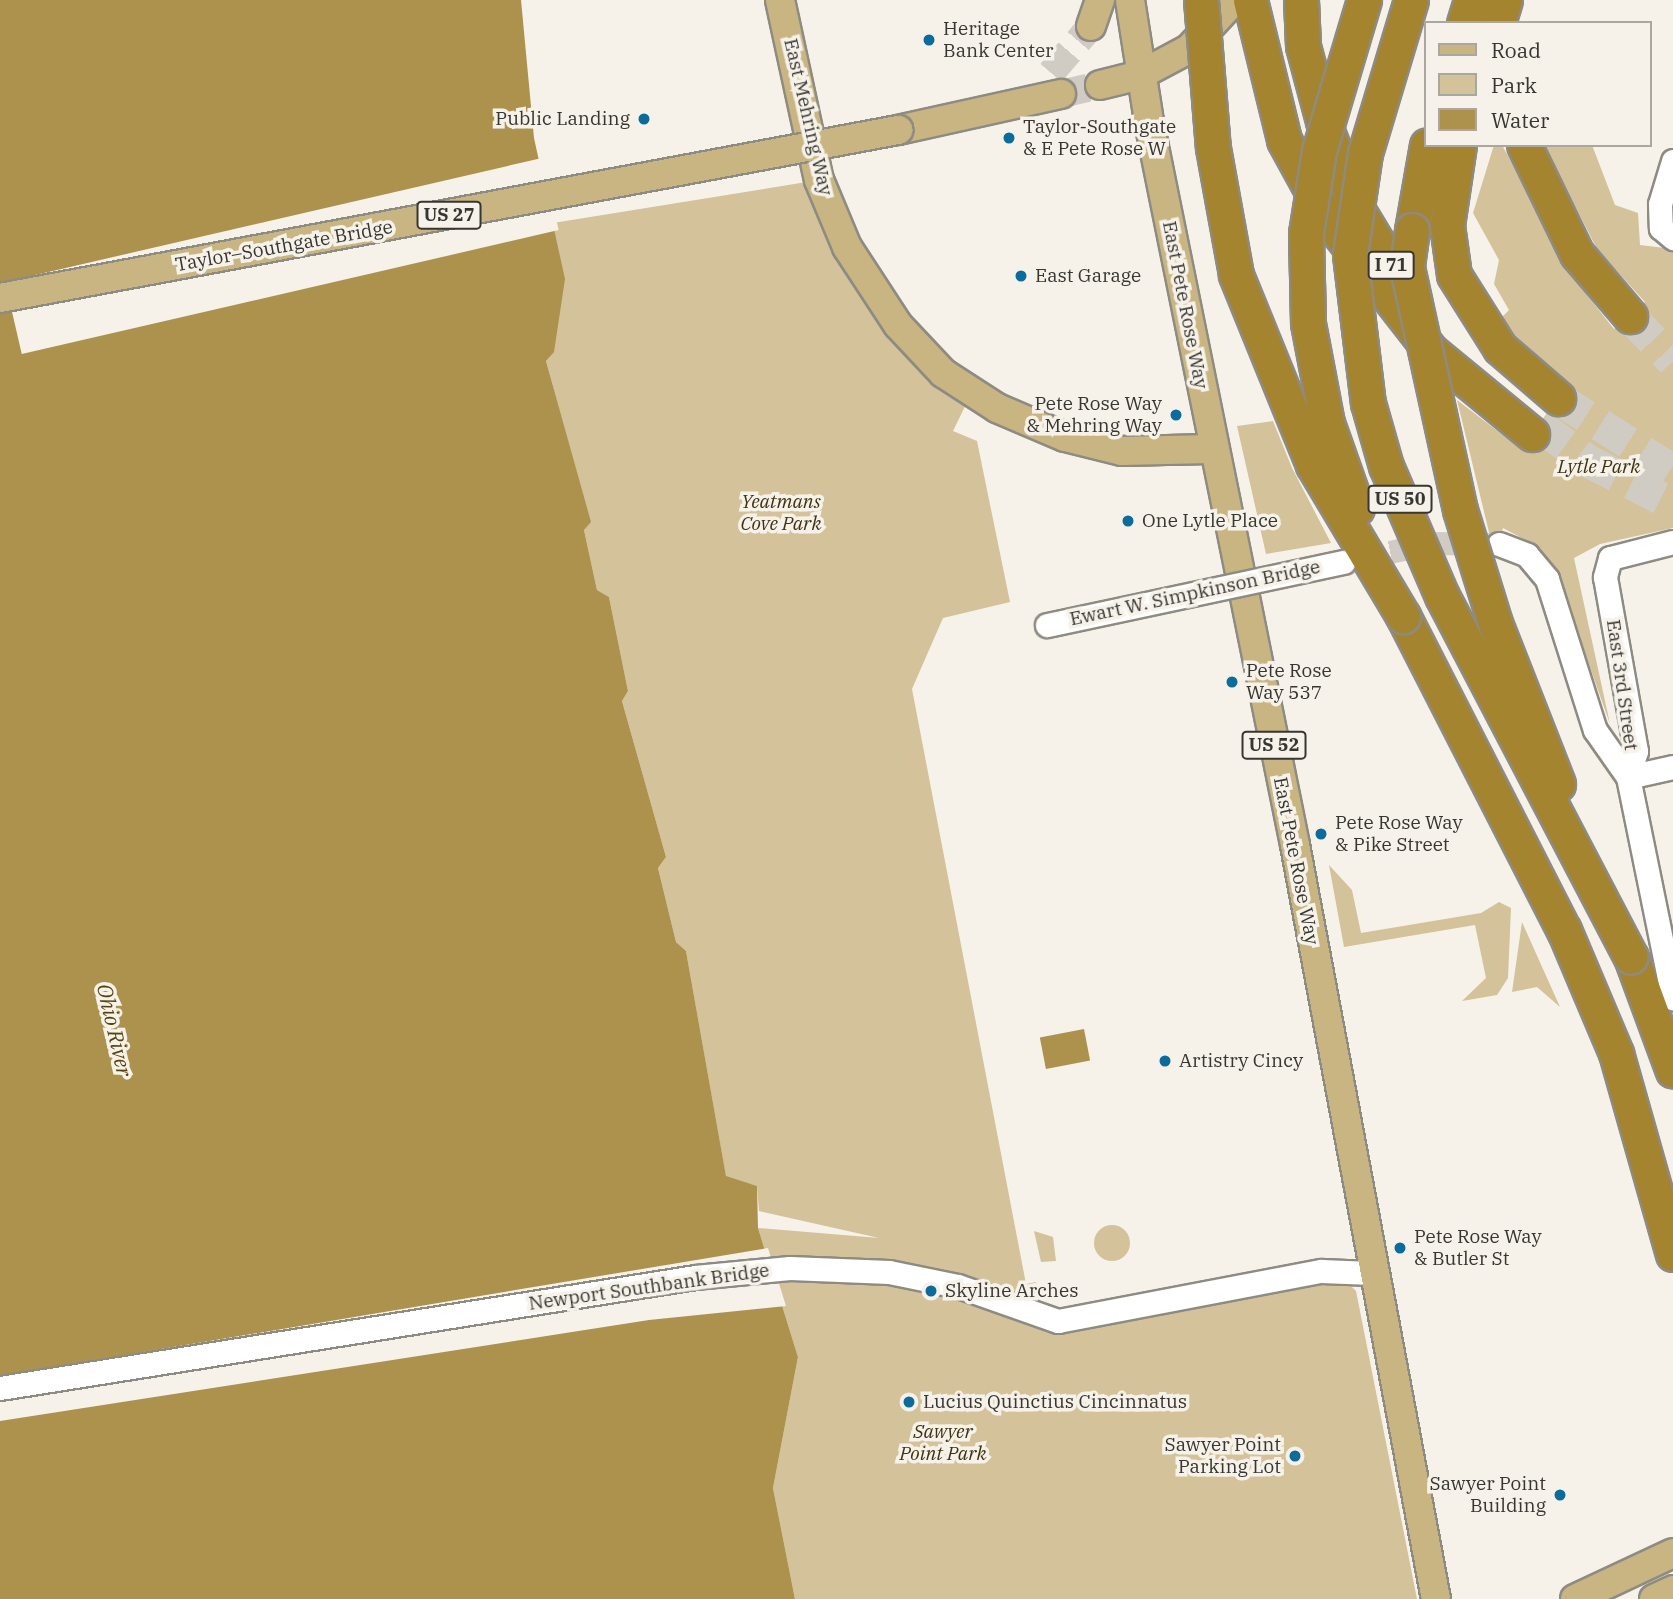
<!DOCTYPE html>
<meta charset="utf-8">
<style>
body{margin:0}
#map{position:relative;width:1673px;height:1599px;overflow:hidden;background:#f6f2e9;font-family:"IBM Plex Serif",serif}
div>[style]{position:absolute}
.green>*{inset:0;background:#d3c29a}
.round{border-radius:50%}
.water>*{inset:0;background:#ad924e;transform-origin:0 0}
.pier>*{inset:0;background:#f6f2e9;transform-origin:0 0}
.minor-tunnel>*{height:23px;margin-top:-11.5px;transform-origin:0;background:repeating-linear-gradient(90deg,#d0ccc4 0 23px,transparent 0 34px)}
.major-tunnel>*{height:28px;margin-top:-14px;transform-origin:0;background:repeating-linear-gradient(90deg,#d0ccc4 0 28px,transparent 0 42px)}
.highway-tunnel>*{height:33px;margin-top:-16.5px;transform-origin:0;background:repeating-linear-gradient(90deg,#d0ccc4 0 33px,transparent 0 50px)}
.roads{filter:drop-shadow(2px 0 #8e8b82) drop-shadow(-2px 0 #8e8b82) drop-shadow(0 2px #8e8b82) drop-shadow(0 -2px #8e8b82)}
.minor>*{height:23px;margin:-11.5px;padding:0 11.5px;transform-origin:11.5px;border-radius:11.5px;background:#fff}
.major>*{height:28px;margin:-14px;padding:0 14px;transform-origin:14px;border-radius:14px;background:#c8b582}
.highway>*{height:33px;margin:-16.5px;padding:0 16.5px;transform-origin:16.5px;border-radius:16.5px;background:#a4842e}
.bridges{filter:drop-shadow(2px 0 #8e8b82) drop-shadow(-2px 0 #8e8b82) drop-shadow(0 2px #8e8b82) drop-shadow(0 -2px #8e8b82)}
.minor-bridge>*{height:23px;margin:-11.5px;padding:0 11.5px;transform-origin:11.5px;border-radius:11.5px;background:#fff}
.major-bridge>*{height:28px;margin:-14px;padding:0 14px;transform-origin:14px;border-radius:14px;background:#c8b582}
.highway-bridge>*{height:33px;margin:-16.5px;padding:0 16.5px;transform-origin:16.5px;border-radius:16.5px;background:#a4842e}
.dots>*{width:19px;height:19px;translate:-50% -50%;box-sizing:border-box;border:4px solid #f6f2e9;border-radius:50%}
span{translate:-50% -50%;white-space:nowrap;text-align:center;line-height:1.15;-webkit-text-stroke:7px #f6f2e9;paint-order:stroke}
.shield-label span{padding:2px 5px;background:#f6f2e9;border:2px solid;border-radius:5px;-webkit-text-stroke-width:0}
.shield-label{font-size:18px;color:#373632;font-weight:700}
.poi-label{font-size:19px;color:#373632}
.left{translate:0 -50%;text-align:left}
.right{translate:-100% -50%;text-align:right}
.street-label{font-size:19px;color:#373632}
.park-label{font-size:19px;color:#3e3213;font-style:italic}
.water-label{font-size:21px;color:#56430b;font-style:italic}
.legend{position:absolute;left:1424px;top:21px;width:228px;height:126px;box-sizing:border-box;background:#f6f2e9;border:2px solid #aaa7a0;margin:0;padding:9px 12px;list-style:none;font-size:21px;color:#373632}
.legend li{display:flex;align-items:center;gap:14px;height:35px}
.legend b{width:35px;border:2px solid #aaa7a0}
</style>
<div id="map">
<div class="green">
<i style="clip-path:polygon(1494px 145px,1502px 145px,1575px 280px,1614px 329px,1645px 302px,1597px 249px,1544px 145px,1592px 145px,1615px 205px,1638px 213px,1640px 245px,1673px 249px,1673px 528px,1600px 544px,1574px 558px,1610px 724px,1555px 568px,1533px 544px,1503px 528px,1495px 557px,1457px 400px,1521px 449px,1558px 398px,1498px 321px,1509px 310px,1494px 284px,1499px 260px,1473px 213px)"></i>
<i style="clip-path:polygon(819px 180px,847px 247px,971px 394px,953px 431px,977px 441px,1010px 602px,943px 618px,912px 689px,1026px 1284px,1036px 1282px,1048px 1328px,1334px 1269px,1356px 1291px,1417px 1599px,795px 1599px,773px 1488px,798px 1357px,758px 1228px,879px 1238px,759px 1211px,757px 1186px,726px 1177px,686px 951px,676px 942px,658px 868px,666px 857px,622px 701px,628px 691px,609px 597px,597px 590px,584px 530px,590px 521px,546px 361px,554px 351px,553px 223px)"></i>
<i style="clip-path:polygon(1273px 421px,1292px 468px,1331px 543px,1266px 554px,1237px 426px)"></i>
<i style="clip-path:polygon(1329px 865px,1352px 890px,1361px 933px,1481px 913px,1499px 902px,1511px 908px,1508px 978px,1497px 995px,1462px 1001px,1486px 978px,1475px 925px,1344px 947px)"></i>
<i style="clip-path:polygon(1522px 922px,1560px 1007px,1537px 987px,1512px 992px)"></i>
<i class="round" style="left:1094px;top:1225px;width:36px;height:36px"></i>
<i style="clip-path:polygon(1034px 1231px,1053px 1237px,1056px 1261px,1041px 1262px)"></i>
</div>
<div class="water">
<i style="clip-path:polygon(0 0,521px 0,534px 138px,565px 279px,554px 352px,546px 361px,591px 522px,584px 530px,597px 590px,609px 597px,628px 691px,622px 701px,666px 857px,658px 868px,676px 942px,686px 951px,726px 1176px,757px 1186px,758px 1228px,798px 1357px,773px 1488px,795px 1599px,0 1599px)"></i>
<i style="left:1084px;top:1029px;width:32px;height:45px;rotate:79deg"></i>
</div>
<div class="pier">
<i style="left:542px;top:158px;width:74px;height:551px;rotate:77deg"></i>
<i style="clip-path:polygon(768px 1248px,786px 1306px,649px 1320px,0 1421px,0 1376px)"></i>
</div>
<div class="minor-tunnel">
<i style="left:1357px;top:559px;width:77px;rotate:-12deg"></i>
<i style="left:1432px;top:543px;width:67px;rotate:0.9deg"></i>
</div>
<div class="major-tunnel">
<i style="left:1051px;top:73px;width:62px;rotate:-49.6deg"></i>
<i style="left:1061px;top:94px;width:40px;rotate:-13deg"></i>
</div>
<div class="highway-tunnel">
<i style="left:1630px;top:316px;width:62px;rotate:46.3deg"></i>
<i style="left:1558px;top:398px;width:136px;rotate:32.1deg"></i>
<i style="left:1539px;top:425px;width:59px;rotate:36.1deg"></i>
<i style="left:1587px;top:460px;width:97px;rotate:27.1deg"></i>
</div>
<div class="roads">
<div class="minor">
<i style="left:1673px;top:161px;width:45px;rotate:106.8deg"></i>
<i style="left:1660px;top:204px;width:24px;rotate:88deg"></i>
<i style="left:1661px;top:228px;width:16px;rotate:40deg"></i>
<i style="left:1673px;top:542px;width:65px;rotate:165.7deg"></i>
<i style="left:1610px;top:558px;width:20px;rotate:105deg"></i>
<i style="left:1605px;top:577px;width:177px;rotate:79.9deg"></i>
<i style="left:1636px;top:751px;width:27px;rotate:107deg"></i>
<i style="left:1628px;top:777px;width:226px;rotate:78.5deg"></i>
<i style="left:1499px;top:544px;width:30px;rotate:21deg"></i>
<i style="left:1527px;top:555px;width:31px;rotate:50deg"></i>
<i style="left:1547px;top:579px;width:158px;rotate:72.4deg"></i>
<i style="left:1595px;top:730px;width:57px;rotate:54.9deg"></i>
<i style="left:1628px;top:777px;width:46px;rotate:-12.5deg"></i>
<i style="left:0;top:1388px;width:704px;rotate:-9.07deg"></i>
<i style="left:695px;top:1277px;width:95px;rotate:-5.4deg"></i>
<i style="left:790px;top:1268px;width:99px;rotate:2.3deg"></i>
<i style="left:889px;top:1272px;width:70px;rotate:11.5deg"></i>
<i style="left:958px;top:1286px;width:106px;rotate:19.3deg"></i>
<i style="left:1058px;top:1321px;width:268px;rotate:-10.8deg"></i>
<i style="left:1321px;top:1271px;width:51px;rotate:2.2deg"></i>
</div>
<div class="major">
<i style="left:780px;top:0;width:184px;rotate:77.8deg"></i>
<i style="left:819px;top:180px;width:73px;rotate:67.3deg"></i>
<i style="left:847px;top:247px;width:93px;rotate:56.8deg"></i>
<i style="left:898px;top:325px;width:66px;rotate:46.8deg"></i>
<i style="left:943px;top:373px;width:64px;rotate:32.9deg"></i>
<i style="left:997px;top:408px;width:74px;rotate:23.1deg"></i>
<i style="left:1065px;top:437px;width:59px;rotate:13.8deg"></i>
<i style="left:1122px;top:451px;width:89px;rotate:-1.3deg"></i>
<i style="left:1130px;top:0;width:129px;rotate:81.1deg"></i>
<i style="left:1150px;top:127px;width:732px;rotate:78.58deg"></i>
<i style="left:1295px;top:845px;width:767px;rotate:79.41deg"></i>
<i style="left:1091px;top:26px;width:28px;rotate:-71deg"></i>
<i style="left:1100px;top:85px;width:41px;rotate:-14deg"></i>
<i style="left:1140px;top:75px;width:55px;rotate:-28deg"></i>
<i style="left:1189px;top:49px;width:67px;rotate:-47.4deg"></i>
<i style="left:898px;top:130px;width:167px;rotate:-12.5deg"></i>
<i style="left:1575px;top:1599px;width:108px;rotate:-25.1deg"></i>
<i style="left:1654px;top:1599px;width:21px;rotate:-25deg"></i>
</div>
<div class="highway">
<i style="left:1250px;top:0;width:144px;rotate:76.3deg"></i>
<i style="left:1284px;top:140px;width:85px;rotate:61.3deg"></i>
<i style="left:1325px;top:215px;width:172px;rotate:52.1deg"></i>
<i style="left:1431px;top:351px;width:131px;rotate:39.4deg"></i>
<i style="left:1301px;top:0;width:46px;rotate:87.5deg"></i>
<i style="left:1303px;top:46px;width:78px;rotate:75.1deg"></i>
<i style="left:1323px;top:121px;width:94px;rotate:68.9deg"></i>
<i style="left:1357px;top:209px;width:109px;rotate:58.9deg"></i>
<i style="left:1464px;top:23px;width:24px;rotate:-73deg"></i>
<i style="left:1498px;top:23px;width:24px;rotate:-73deg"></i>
<i style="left:1459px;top:145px;width:81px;rotate:98.5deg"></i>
<i style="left:1447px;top:225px;width:50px;rotate:82deg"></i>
<i style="left:1454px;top:275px;width:86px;rotate:57.8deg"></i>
<i style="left:1500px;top:348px;width:77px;rotate:40.8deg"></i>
<i style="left:1524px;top:145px;width:121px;rotate:64.1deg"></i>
<i style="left:1577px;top:254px;width:82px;rotate:49.5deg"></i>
<i style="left:1412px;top:230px;width:86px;rotate:-80deg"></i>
<i style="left:1403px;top:616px;width:353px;rotate:62.9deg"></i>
<i style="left:1564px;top:930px;width:134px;rotate:67.1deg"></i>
<i style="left:1616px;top:1053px;width:209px;rotate:74.2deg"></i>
<i style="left:1631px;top:957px;width:121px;rotate:69.8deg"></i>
</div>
</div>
<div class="bridges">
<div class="minor-bridge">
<i style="left:1047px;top:625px;width:303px;rotate:-12deg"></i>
</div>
<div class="major-bridge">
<i style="left:0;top:298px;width:914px;rotate:-10.6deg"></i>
</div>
<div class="highway-bridge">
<i style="left:1201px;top:0;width:148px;rotate:85.4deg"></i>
<i style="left:1213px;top:148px;width:129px;rotate:79.7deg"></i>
<i style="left:1236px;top:275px;width:205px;rotate:67.9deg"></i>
<i style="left:1313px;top:465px;width:176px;rotate:59.2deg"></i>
<i style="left:1411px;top:0;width:160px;rotate:106.7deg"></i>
<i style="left:1365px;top:153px;width:103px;rotate:98.4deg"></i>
<i style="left:1350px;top:255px;width:149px;rotate:83.1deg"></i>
<i style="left:1368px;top:403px;width:66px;rotate:74.1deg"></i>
<i style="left:1386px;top:466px;width:142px;rotate:66.7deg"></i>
<i style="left:1442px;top:596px;width:407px;rotate:62.4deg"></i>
<i style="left:1412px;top:230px;width:37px;rotate:98deg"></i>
<i style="left:1407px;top:267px;width:249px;rotate:77.7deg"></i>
<i style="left:1460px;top:510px;width:118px;rotate:72.8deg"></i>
<i style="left:1495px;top:623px;width:173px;rotate:68.6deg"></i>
<i style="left:1357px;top:508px;width:90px;rotate:-109.4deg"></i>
<i style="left:1327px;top:423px;width:102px;rotate:-100.8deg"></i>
<i style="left:1308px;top:323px;width:90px;rotate:-91.3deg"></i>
<i style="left:1306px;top:233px;width:83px;rotate:-81deg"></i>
<i style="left:1319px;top:151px;width:158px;rotate:-73.4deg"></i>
</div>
</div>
<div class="dots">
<i style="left:929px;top:40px;background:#0b6b9a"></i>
<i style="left:644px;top:119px;background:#0b6b9a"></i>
<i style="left:1009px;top:138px;background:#0b6b9a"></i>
<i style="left:1021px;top:276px;background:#0b6b9a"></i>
<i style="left:1176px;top:415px;background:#0b6b9a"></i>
<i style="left:1128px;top:521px;background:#0b6b9a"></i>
<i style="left:1232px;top:682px;background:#0b6b9a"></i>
<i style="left:1321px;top:834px;background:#0b6b9a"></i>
<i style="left:1165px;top:1061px;background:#0b6b9a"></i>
<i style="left:1400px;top:1248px;background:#0b6b9a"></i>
<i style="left:931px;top:1291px;background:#0b6b9a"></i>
<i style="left:909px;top:1402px;background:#0b6b9a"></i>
<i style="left:1295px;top:1456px;background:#0b6b9a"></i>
<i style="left:1560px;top:1495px;background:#0b6b9a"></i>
</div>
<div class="shield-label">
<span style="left:449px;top:215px">US 27</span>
<span style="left:1391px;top:265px">I 71</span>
<span style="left:1400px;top:499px">US 50</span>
<span style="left:1274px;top:745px">US 52</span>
</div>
<div class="poi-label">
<span class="left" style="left:943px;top:40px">Heritage<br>Bank Center</span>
<span class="right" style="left:630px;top:119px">Public Landing</span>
<span class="left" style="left:1023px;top:138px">Taylor-Southgate<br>&amp; E Pete Rose W</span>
<span class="left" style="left:1035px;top:276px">East Garage</span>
<span class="right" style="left:1162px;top:415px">Pete Rose Way<br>&amp; Mehring Way</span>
<span class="left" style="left:1142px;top:521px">One Lytle Place</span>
<span class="left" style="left:1246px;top:682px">Pete Rose<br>Way 537</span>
<span class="left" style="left:1335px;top:834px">Pete Rose Way<br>&amp; Pike Street</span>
<span class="left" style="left:1179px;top:1061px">Artistry Cincy</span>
<span class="left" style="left:1414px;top:1248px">Pete Rose Way<br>&amp; Butler St</span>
<span class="left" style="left:945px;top:1291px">Skyline Arches</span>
<span class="left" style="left:923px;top:1402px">Lucius Quinctius Cincinnatus</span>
<span class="right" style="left:1281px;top:1456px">Sawyer Point<br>Parking Lot</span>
<span class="right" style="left:1546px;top:1495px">Sawyer Point<br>Building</span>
</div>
<div class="street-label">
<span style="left:808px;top:117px;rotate:77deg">East Mehring Way</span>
<span style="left:284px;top:246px;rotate:-10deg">Taylor–Southgate Bridge</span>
<span style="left:1185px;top:305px;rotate:79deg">East Pete Rose Way</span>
<span style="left:1195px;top:593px;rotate:-12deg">Ewart W. Simpkinson Bridge</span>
<span style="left:1622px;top:685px;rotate:82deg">East 3rd Street</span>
<span style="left:1296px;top:861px;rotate:79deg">East Pete Rose Way</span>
<span style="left:649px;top:1287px;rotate:-8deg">Newport Southbank Bridge</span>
</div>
<div class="park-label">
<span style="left:1599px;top:467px">Lytle Park</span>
<span style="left:781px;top:513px">Yeatmans<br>Cove Park</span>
<span style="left:943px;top:1443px">Sawyer<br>Point Park</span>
</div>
<div class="water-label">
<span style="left:115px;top:1030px;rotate:77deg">Ohio River</span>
</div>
<ul class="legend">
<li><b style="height:9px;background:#c8b582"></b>Road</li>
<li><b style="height:19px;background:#d3c29a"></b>Park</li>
<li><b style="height:19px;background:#ad924e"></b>Water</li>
</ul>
</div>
